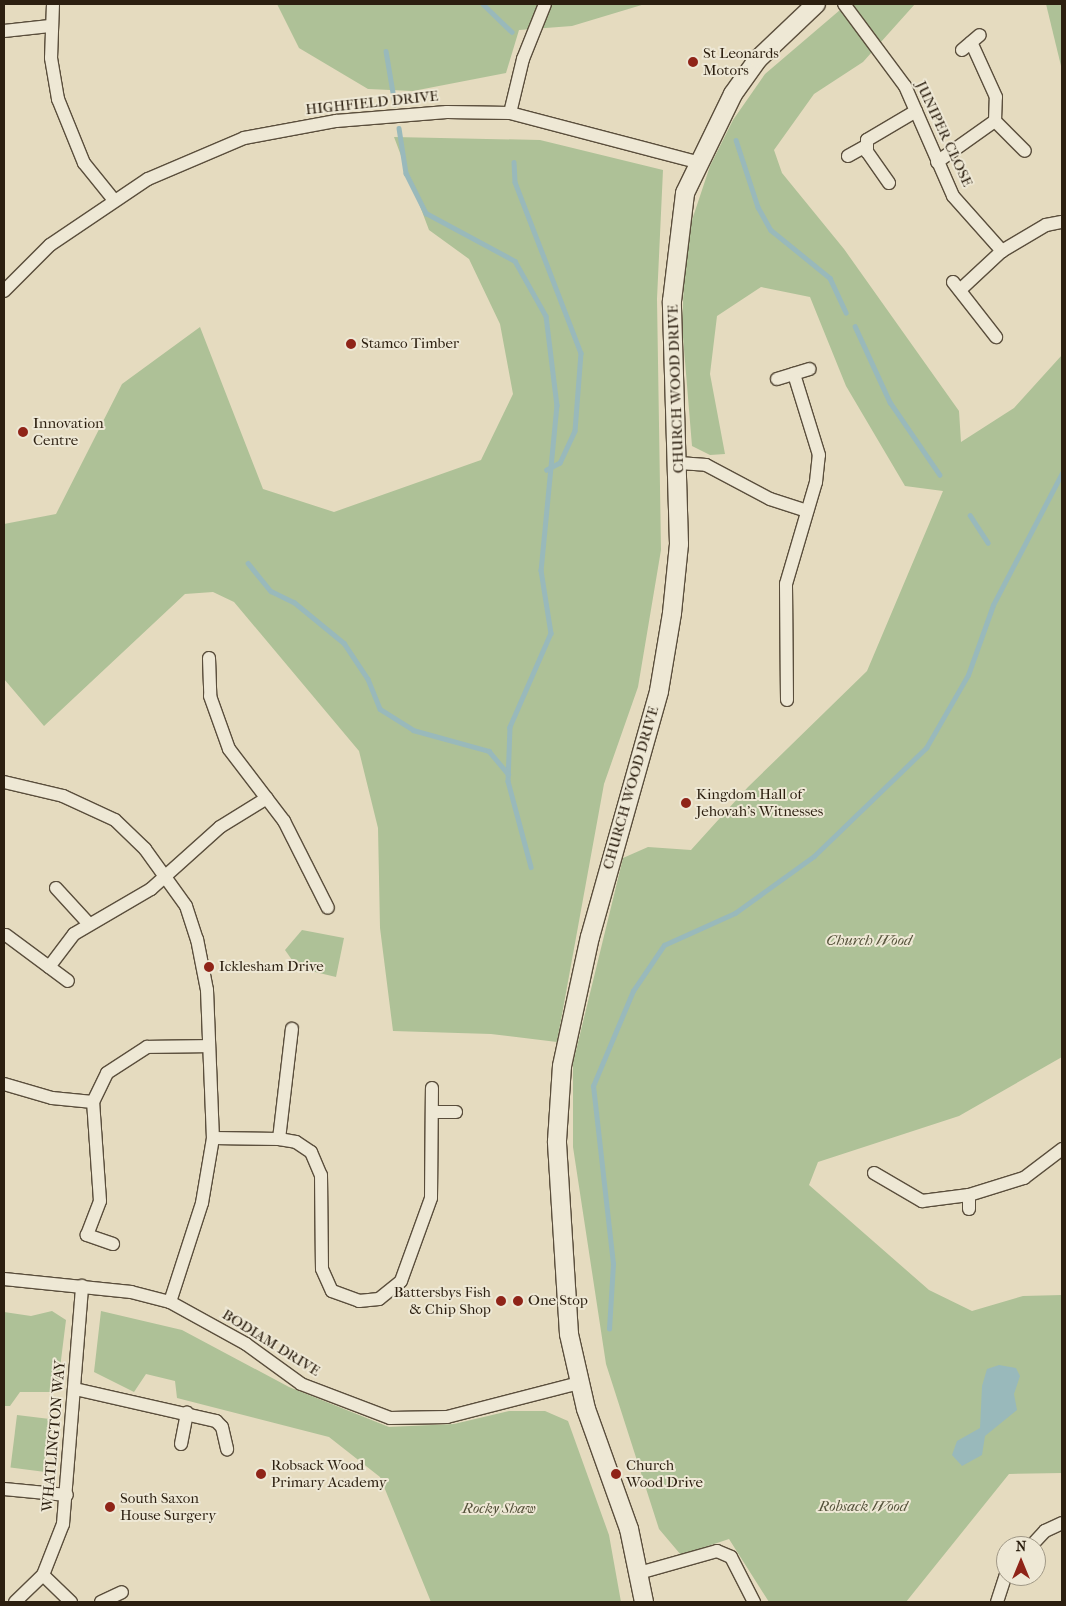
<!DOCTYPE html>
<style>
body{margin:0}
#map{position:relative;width:1066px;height:1606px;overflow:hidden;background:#e5dbbf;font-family:"IM FELL French Canon",serif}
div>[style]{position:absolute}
.green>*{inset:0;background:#aec197;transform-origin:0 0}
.water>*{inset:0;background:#99b9bb}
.stream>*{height:4.5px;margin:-2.25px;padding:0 2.25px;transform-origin:2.25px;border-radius:2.25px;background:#99b9bb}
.roads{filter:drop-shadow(1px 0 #5a4e3c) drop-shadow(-1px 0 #5a4e3c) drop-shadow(0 1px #5a4e3c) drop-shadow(0 -1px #5a4e3c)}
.street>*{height:12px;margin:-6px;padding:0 6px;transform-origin:6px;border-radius:6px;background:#eee8d5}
.secondary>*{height:18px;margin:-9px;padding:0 9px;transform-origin:9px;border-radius:9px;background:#eee8d5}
.dots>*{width:14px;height:14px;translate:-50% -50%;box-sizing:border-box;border:2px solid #eee8d5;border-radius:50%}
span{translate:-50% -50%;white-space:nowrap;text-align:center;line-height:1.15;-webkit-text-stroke:4px #eee8d5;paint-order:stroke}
.poi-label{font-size:15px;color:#2c1f10}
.left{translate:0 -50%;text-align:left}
.right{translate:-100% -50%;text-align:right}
.street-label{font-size:15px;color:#2c1f10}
.park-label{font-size:15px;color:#535038;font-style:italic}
.frame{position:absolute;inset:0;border:5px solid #2c1f10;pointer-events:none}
.north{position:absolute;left:996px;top:1536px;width:50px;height:50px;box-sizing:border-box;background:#eee8d5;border:1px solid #a09886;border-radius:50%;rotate:0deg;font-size:14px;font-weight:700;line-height:20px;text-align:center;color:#2c1f10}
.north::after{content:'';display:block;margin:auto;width:18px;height:22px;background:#8f2418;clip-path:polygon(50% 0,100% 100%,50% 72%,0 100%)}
</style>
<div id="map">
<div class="green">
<i style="clip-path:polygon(277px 4px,645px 4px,572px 26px,519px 30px,506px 73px,413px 91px,368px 89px,299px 48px)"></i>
<i style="clip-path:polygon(847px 4px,915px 4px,863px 62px,814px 94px,774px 150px,782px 173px,844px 249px,959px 411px,961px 442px,1014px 408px,1062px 355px,1062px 1057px,959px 1116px,818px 1162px,809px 1185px,929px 1290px,972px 1311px,1023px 1296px,1062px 1295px,1062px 1473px,1009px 1474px,906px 1602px,769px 1602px,729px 1539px,681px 1555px,659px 1529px,606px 1364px,573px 1147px,573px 1063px,623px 858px,648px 847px,691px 850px,748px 787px,867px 671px,943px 491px,905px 486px,846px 386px,810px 297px,761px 287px,717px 316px,710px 374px,725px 454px,710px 455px,692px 446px,682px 325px,686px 238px,710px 166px,733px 120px,765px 74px)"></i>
<i style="clip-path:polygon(1046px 4px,1062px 4px,1062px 70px)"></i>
<i style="clip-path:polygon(394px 137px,540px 140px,663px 170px,657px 299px,661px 550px,638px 687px,604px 784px,557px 1042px,491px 1034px,393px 1031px,380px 928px,378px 828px,359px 751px,234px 602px,213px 592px,185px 594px,44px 726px,4px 679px,4px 524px,56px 514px,122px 384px,200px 327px,263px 489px,334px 512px,481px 460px,513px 394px,500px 324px,469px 259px,429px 230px)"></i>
<i style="clip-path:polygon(302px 930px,344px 938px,336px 977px,311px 971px,292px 960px,285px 950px)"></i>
<i style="clip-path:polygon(52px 1311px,66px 1320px,57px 1392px,20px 1392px,10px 1406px,4px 1406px,4px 1312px,31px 1316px)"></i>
<i style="clip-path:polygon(101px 1311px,182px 1330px,289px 1387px,389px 1427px,454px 1424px,509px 1411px,545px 1411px,568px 1421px,609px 1535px,621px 1602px,431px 1602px,380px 1477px,329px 1437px,177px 1398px,175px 1381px,146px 1374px,134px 1392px,94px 1372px)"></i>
<i style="left:17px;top:1415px;width:33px;height:53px;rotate:7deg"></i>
</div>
<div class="water">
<i style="clip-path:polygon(999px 1365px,1016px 1368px,1020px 1376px,1014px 1394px,1017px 1410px,985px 1436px,982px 1455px,962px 1466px,952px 1455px,957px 1441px,980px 1428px,982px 1386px,987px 1369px)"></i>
</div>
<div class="stream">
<i style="left:483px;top:4px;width:40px;rotate:44deg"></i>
<i style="left:386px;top:51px;width:54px;rotate:80.4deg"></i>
<i style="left:399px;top:128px;width:46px;rotate:81.2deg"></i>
<i style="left:406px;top:173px;width:45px;rotate:63.4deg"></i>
<i style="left:426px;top:213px;width:101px;rotate:28.3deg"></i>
<i style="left:515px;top:261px;width:63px;rotate:60.6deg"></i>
<i style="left:546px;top:316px;width:90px;rotate:83deg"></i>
<i style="left:557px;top:405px;width:166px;rotate:95.5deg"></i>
<i style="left:541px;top:570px;width:64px;rotate:81deg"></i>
<i style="left:551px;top:633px;width:103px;rotate:113.6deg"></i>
<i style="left:510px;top:727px;width:54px;rotate:92.1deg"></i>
<i style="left:508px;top:781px;width:89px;rotate:75deg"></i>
<i style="left:736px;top:140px;width:71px;rotate:71.8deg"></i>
<i style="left:758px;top:207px;width:26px;rotate:61deg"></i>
<i style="left:771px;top:230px;width:76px;rotate:39.1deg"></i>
<i style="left:830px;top:278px;width:38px;rotate:65deg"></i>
<i style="left:514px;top:162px;width:20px;rotate:87deg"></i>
<i style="left:515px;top:182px;width:183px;rotate:68.9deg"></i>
<i style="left:581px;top:353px;width:78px;rotate:94.4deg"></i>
<i style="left:575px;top:431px;width:35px;rotate:115deg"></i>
<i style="left:560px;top:463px;width:15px;rotate:152deg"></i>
<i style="left:855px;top:326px;width:84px;rotate:65.3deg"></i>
<i style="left:890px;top:402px;width:88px;rotate:55.6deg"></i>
<i style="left:970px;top:515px;width:33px;rotate:57deg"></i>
<i style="left:248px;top:563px;width:36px;rotate:51deg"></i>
<i style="left:271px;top:591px;width:25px;rotate:26deg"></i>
<i style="left:294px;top:602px;width:65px;rotate:39.4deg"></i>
<i style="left:344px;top:643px;width:43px;rotate:56.3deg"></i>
<i style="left:368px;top:679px;width:32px;rotate:68deg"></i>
<i style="left:380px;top:709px;width:39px;rotate:32deg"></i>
<i style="left:413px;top:730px;width:79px;rotate:15.4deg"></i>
<i style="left:489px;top:751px;width:30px;rotate:50deg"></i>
<i style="left:609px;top:1329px;width:65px;rotate:-86.5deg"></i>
<i style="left:613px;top:1264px;width:179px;rotate:-96.4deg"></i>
<i style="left:593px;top:1086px;width:103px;rotate:-67.2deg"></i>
<i style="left:633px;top:991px;width:55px;rotate:-56deg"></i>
<i style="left:664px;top:945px;width:78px;rotate:-24.3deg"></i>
<i style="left:735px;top:913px;width:97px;rotate:-35.8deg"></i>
<i style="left:814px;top:856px;width:156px;rotate:-44deg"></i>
<i style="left:926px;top:748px;width:84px;rotate:-60.1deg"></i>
<i style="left:968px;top:675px;width:74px;rotate:-70.3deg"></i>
<i style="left:993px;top:605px;width:149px;rotate:-62.4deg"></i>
</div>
<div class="roads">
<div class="street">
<i style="left:53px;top:4px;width:54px;rotate:92.1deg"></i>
<i style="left:51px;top:58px;width:42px;rotate:80.3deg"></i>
<i style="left:58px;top:99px;width:69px;rotate:67.9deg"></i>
<i style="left:84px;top:163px;width:46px;rotate:51.1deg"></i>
<i style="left:844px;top:4px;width:102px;rotate:53.4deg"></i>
<i style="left:905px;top:86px;width:120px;rotate:66.4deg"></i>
<i style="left:953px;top:196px;width:74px;rotate:48.3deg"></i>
<i style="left:4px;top:31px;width:46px;rotate:-6.2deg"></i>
<i style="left:962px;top:50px;width:23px;rotate:-40deg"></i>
<i style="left:510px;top:113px;width:56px;rotate:-76.5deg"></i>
<i style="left:523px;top:59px;width:59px;rotate:-68.2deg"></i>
<i style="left:995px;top:121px;width:42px;rotate:45deg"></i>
<i style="left:848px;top:156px;width:21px;rotate:-29deg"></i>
<i style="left:937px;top:162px;width:71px;rotate:-35.3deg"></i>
<i style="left:995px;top:121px;width:24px;rotate:-88deg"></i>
<i style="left:996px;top:97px;width:60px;rotate:-114.4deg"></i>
<i style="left:889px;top:183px;width:38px;rotate:-125deg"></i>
<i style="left:867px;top:152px;width:12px;rotate:-90deg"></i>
<i style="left:867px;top:140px;width:57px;rotate:-30.6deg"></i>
<i style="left:953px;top:282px;width:70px;rotate:52deg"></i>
<i style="left:960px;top:290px;width:57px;rotate:-42.9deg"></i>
<i style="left:1002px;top:251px;width:51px;rotate:-30.6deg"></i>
<i style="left:1046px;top:225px;width:16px;rotate:-11deg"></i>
<i style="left:4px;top:291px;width:65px;rotate:-45deg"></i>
<i style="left:50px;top:245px;width:118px;rotate:-34deg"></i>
<i style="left:148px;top:179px;width:104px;rotate:-23.1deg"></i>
<i style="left:244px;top:138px;width:94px;rotate:-10.5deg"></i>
<i style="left:336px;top:121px;width:111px;rotate:-4.6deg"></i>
<i style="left:447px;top:112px;width:63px;rotate:0.9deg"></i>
<i style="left:510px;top:113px;width:193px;rotate:14.7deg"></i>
<i style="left:777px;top:379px;width:34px;rotate:-17deg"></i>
<i style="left:679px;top:463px;width:27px;rotate:4deg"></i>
<i style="left:706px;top:465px;width:72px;rotate:28deg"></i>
<i style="left:770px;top:499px;width:39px;rotate:18deg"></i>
<i style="left:209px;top:658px;width:38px;rotate:88deg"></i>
<i style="left:210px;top:696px;width:56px;rotate:70.3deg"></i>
<i style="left:229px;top:749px;width:91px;rotate:52.6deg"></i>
<i style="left:284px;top:821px;width:97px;rotate:63.2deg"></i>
<i style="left:787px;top:700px;width:116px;rotate:-90.5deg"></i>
<i style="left:786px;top:584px;width:106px;rotate:-73.6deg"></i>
<i style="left:816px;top:482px;width:27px;rotate:-84deg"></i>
<i style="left:819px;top:455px;width:85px;rotate:-107.2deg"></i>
<i style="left:4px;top:782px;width:61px;rotate:13.3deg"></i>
<i style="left:63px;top:796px;width:57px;rotate:24.8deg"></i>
<i style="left:115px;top:820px;width:42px;rotate:44deg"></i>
<i style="left:145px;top:849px;width:70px;rotate:54.3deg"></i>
<i style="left:186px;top:906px;width:35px;rotate:72deg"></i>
<i style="left:197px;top:939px;width:52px;rotate:78.9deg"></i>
<i style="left:207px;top:990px;width:148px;rotate:87.7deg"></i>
<i style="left:213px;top:1138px;width:66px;rotate:99.6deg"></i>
<i style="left:202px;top:1203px;width:104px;rotate:107.9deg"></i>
<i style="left:56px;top:888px;width:49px;rotate:47.5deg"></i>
<i style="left:6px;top:935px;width:77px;rotate:36.6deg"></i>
<i style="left:49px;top:967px;width:41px;rotate:-52.9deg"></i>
<i style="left:74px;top:934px;width:89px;rotate:-30.3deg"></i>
<i style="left:151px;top:889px;width:93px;rotate:-41.9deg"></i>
<i style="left:220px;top:827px;width:55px;rotate:-31.7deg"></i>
<i style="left:4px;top:1084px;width:50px;rotate:16.3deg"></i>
<i style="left:52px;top:1098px;width:41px;rotate:5.6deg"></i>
<i style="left:433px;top:1112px;width:23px"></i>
<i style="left:213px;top:1138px;width:66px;rotate:0.9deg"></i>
<i style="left:279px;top:1139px;width:17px;rotate:10deg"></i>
<i style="left:296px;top:1142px;width:18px;rotate:34deg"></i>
<i style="left:311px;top:1152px;width:25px;rotate:67deg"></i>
<i style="left:321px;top:1175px;width:94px;rotate:89.4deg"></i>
<i style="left:322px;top:1269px;width:24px;rotate:66deg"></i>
<i style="left:332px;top:1291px;width:29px;rotate:20deg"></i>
<i style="left:359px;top:1301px;width:20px;rotate:-6deg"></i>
<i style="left:379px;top:1299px;width:28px;rotate:-39deg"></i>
<i style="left:401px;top:1281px;width:88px;rotate:-70.1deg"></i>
<i style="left:431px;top:1198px;width:110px;rotate:-89.5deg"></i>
<i style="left:279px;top:1139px;width:111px;rotate:-83.3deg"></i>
<i style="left:874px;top:1173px;width:56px;rotate:30.3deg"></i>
<i style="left:922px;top:1201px;width:47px;rotate:-7.3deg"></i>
<i style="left:969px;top:1195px;width:58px;rotate:-17.2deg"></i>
<i style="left:1024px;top:1178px;width:48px;rotate:-37.3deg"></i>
<i style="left:969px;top:1195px;width:14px;rotate:90deg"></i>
<i style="left:113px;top:1244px;width:28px;rotate:-161deg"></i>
<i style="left:87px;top:1235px;width:36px;rotate:-69deg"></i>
<i style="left:100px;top:1201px;width:99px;rotate:-94deg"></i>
<i style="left:93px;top:1102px;width:32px;rotate:-64deg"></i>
<i style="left:107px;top:1073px;width:48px;rotate:-33deg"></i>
<i style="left:147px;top:1047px;width:62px;rotate:-0.9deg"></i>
<i style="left:4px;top:1279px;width:128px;rotate:5.8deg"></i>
<i style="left:131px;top:1292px;width:40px;rotate:14.4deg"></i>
<i style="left:170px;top:1302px;width:87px;rotate:28.9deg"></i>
<i style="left:246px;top:1344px;width:68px;rotate:36deg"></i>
<i style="left:301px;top:1384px;width:95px;rotate:20.9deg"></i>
<i style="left:390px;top:1418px;width:57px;rotate:-1deg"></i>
<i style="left:447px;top:1417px;width:136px;rotate:-14.4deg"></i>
<i style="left:75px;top:1389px;width:145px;rotate:12.8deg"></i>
<i style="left:216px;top:1421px;width:8px;rotate:45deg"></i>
<i style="left:222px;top:1427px;width:23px;rotate:77deg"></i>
<i style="left:181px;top:1444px;width:32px;rotate:-79deg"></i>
<i style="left:4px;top:1489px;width:63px;rotate:5.4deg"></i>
<i style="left:1031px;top:1546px;width:21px;rotate:-47deg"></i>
<i style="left:1045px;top:1531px;width:19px;rotate:-25deg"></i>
<i style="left:639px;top:1573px;width:81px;rotate:-15.8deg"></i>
<i style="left:717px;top:1551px;width:15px;rotate:23deg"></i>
<i style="left:731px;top:1557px;width:51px;rotate:62.9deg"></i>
<i style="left:43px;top:1575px;width:39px;rotate:44deg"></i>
<i style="left:15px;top:1602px;width:39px;rotate:-44deg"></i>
<i style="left:43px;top:1575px;width:55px;rotate:-68.6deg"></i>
<i style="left:63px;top:1524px;width:239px;rotate:-85.4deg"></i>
<i style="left:101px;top:1602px;width:23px;rotate:-25deg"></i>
<i style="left:997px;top:1602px;width:28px;rotate:-72deg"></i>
</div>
<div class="secondary">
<i style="left:644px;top:1602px;width:75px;rotate:-101.6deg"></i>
<i style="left:629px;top:1529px;width:127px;rotate:-109.7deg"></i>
<i style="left:586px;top:1409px;width:77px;rotate:-102.8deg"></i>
<i style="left:569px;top:1334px;width:193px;rotate:-93.6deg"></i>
<i style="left:557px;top:1141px;width:75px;rotate:-86.2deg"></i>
<i style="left:562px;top:1066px;width:132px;rotate:-77.8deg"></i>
<i style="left:590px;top:937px;width:255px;rotate:-74.3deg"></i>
<i style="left:659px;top:691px;width:79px;rotate:-80.5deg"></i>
<i style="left:672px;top:613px;width:69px;rotate:-84.2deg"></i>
<i style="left:679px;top:544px;width:243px;rotate:-91.7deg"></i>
<i style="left:672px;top:301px;width:109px;rotate:-83.1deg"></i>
<i style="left:685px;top:193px;width:110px;rotate:-64.1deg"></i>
<i style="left:733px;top:94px;width:43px;rotate:-54.5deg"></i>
<i style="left:758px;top:59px;width:80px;rotate:-43.5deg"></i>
</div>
</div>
<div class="dots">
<i style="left:693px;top:62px;background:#8f2418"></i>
<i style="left:351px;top:344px;background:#8f2418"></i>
<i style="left:23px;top:432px;background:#8f2418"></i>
<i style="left:686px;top:803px;background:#8f2418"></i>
<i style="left:209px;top:967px;background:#8f2418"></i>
<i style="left:501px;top:1301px;background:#8f2418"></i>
<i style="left:518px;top:1301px;background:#8f2418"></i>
<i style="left:261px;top:1474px;background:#8f2418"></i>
<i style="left:616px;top:1474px;background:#8f2418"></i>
<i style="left:110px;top:1507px;background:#8f2418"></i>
</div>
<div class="poi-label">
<span class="left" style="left:703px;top:62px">St Leonards<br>Motors</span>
<span class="left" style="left:361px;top:344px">Stamco Timber</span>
<span class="left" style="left:33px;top:432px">Innovation<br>Centre</span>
<span class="left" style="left:696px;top:803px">Kingdom Hall of<br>Jehovah's Witnesses</span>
<span class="left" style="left:219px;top:967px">Icklesham Drive</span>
<span class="right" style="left:491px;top:1301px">Battersbys Fish<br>&amp; Chip Shop</span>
<span class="left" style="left:528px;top:1301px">One Stop</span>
<span class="left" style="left:271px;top:1474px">Robsack Wood<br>Primary Academy</span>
<span class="left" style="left:626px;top:1474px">Church<br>Wood Drive</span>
<span class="left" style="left:120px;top:1507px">South Saxon<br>House Surgery</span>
</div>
<div class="street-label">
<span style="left:372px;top:103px;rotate:-6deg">HIGHFIELD DRIVE</span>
<span style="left:944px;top:134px;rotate:65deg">JUNIPER CLOSE</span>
<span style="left:676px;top:389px;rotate:-92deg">CHURCH WOOD DRIVE</span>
<span style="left:631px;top:788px;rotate:-74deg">CHURCH WOOD DRIVE</span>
<span style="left:271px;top:1343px;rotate:32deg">BODIAM DRIVE</span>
<span style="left:54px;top:1436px;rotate:-85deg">WHATLINGTON WAY</span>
</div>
<div class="park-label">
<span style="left:869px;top:941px">Church Wood</span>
<span style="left:863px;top:1507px">Robsack Wood</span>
<span style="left:499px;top:1509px">Rocky Shaw</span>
</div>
<div class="frame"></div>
<div class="north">N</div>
</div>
